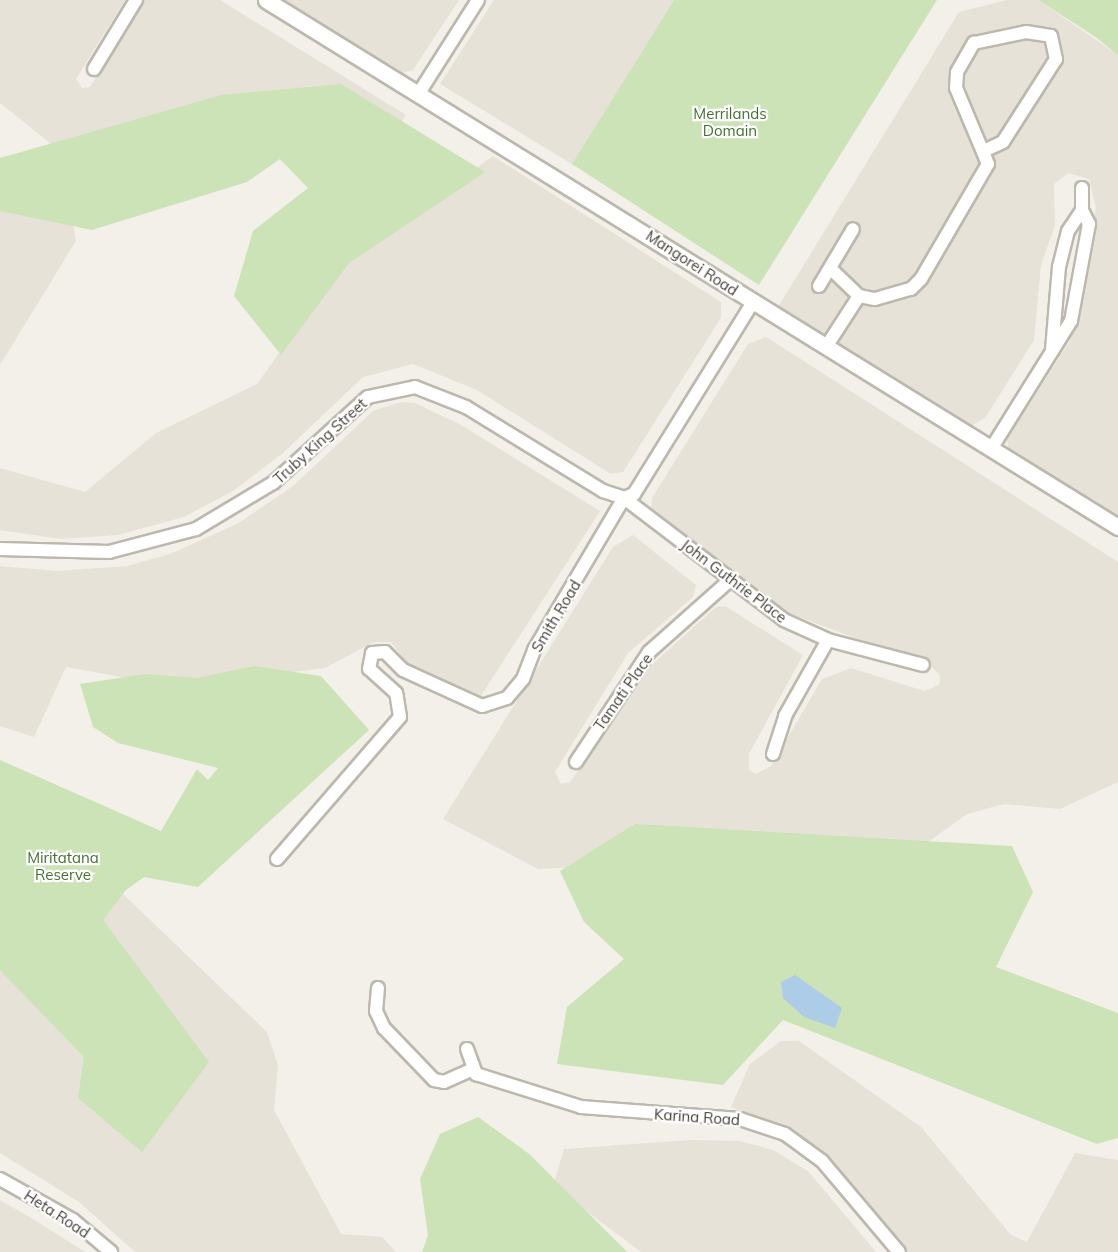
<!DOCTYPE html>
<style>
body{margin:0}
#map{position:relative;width:1118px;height:1252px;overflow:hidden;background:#f3f0e9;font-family:Mulish,sans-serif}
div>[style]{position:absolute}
.residential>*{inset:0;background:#e6e2d8}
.green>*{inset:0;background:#cce2b7}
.water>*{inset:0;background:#adcce8}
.roads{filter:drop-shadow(2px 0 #bdb8ad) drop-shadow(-2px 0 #bdb8ad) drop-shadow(0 2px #bdb8ad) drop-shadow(0 -2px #bdb8ad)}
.minor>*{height:12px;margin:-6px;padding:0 6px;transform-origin:6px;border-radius:6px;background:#fff}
.tertiary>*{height:15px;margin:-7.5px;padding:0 7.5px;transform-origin:7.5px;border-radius:7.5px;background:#fff}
span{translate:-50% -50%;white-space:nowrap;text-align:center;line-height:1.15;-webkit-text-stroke:4.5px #fff;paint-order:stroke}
.park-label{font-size:15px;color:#467032}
.street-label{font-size:15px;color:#454138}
</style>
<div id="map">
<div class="residential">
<div style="clip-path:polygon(0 0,125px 0,76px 79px,82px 88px,90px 87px,145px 0,220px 0,406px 115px,377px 157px,60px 151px,0 103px)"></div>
<div style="clip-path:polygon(283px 0,459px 0,413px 70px,401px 73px)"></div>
<div style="clip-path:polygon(494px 0,674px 0,572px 164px,440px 84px)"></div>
<div style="clip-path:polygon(1007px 0,1038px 0,1118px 55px,1118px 527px,1010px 459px,1007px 439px,1070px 341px,1096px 208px,1089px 179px,1068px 173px,1054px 184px,1055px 225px,1041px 265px,1034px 340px,985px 418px,967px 428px,778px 307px,959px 12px)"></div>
<div style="clip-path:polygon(493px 156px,721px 302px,721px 318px,623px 472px,611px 474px,477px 390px,413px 364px,363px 377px,283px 453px,233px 491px,184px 517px,118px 535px,61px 539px,0 530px,0 468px,85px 492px,156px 433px,257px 384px,342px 265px)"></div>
<div style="clip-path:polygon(0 190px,72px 218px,76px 241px,0 365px)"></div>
<div style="clip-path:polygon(766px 337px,1118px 562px,1118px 782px,1060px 809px,1004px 804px,967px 814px,913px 853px,538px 869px,443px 819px,613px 547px,633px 535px,696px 585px,693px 597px,628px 653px,555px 772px,561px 784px,570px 782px,646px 670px,716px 607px,725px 606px,803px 655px,749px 754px,749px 770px,756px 774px,771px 766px,822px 679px,851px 668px,924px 691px,939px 685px,940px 676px,931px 666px,775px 608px,651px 511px,652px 498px,748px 344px)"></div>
<div style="clip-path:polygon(401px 402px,415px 403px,461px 425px,600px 511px,479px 699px,406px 663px,391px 642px,374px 642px,325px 668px,176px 687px,66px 667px,34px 737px,0 726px,0 566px,57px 571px,127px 566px,170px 554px,237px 524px,293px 486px,373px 411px)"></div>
<div style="clip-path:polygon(122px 893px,267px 1032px,278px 1065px,274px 1110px,341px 1234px,382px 1237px,396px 1252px,135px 1252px,79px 1202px,0 1153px,0 960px,88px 1053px,142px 1152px,86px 936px)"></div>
<div style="clip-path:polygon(781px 1041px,799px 1041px,921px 1127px,1011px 1235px,1027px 1242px,1075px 1153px,1118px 1160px,1118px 1252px,904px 1252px,819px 1156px,782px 1125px,731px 1107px,750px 1064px)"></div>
<div style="clip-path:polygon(690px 1140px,739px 1141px,773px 1150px,808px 1171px,876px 1252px,641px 1252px,553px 1186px,564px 1149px)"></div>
<div style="clip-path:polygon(0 1200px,33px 1219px,85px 1252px,0 1252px)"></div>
</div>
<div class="green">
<div style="clip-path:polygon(674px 0,937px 0,759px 285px,572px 164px)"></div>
<div style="clip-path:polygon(1038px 0,1118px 0,1118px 55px,1094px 36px)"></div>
<div style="clip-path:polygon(341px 84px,485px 172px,349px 263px,281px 355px,234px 296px,253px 231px,308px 188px,280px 159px,247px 182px,92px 230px,0 211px,0 158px,221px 95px)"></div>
<div style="clip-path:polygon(254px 666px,321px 676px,369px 730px,198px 887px,144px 877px,126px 890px,103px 920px,209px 1062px,142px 1152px,78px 1098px,84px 1057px,0 970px,0 760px,161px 831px,197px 769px,208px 780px,218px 768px,118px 743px,93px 727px,80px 684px,145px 674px,197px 678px)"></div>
<div style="clip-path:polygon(635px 824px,1012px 846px,1033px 892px,996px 967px,1118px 1013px,1118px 1138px,1097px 1144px,783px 1020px,723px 1085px,557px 1064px,567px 1007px,624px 959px,584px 922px,560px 871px)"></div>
<div style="clip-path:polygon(478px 1117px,528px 1153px,627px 1252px,422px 1252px,428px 1235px,420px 1179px,440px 1134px)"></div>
</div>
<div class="water">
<div style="clip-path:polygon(795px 975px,842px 1008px,835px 1028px,804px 1017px,783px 998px,781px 982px)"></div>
</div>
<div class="roads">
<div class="minor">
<div style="left:94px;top:69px;width:81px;rotate:-58.7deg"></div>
<div style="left:419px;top:93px;width:110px;rotate:-57.6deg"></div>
<div style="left:830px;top:268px;width:40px;rotate:44deg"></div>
<div style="left:819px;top:286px;width:66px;rotate:-59.2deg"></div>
<div style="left:826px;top:347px;width:61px;rotate:-57.1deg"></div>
<div style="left:859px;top:296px;width:16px;rotate:11deg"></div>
<div style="left:875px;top:299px;width:37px;rotate:-16deg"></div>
<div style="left:911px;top:289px;width:14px;rotate:-45deg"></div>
<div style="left:921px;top:279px;width:133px;rotate:-59.8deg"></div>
<div style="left:988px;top:164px;width:82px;rotate:-112.8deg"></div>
<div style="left:956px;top:88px;width:16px;rotate:-86deg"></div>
<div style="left:957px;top:72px;width:34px;rotate:-60deg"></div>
<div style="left:974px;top:43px;width:53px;rotate:-11.9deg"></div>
<div style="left:1026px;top:32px;width:25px;rotate:9deg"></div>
<div style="left:1051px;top:36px;width:24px;rotate:78deg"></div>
<div style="left:1056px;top:59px;width:98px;rotate:122.6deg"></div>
<div style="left:1003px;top:142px;width:21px;rotate:155deg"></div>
<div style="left:1052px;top:350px;width:83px;rotate:-85.2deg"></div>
<div style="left:1059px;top:267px;width:37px;rotate:-76deg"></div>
<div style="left:1068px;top:231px;width:25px;rotate:-56deg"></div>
<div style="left:991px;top:449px;width:151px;rotate:-58deg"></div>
<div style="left:1071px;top:321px;width:99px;rotate:-79.5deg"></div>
<div style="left:1089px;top:224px;width:16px;rotate:-117deg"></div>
<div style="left:1082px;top:210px;width:22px;rotate:-90deg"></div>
<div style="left:0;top:549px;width:109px;rotate:1.6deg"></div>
<div style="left:109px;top:552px;width:90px;rotate:-14.8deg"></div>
<div style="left:196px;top:529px;width:90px;rotate:-30.9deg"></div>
<div style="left:273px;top:483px;width:128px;rotate:-42.2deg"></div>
<div style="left:368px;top:397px;width:48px;rotate:-12deg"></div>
<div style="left:415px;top:387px;width:55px;rotate:21.4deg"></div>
<div style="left:466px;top:407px;width:161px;rotate:31.5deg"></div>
<div style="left:603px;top:491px;width:22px;rotate:18deg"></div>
<div style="left:624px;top:498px;width:201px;rotate:37.3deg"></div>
<div style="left:784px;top:620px;width:48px;rotate:24.4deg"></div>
<div style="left:828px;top:640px;width:98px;rotate:14.7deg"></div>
<div style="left:773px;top:754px;width:40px;rotate:-72deg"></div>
<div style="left:785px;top:716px;width:87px;rotate:-60.5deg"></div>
<div style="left:576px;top:762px;width:132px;rotate:-56.4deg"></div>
<div style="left:649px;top:652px;width:108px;rotate:-41.6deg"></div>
<div style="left:277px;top:859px;width:188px;rotate:-49.1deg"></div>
<div style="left:400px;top:717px;width:24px;rotate:-99deg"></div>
<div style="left:396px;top:693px;width:36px;rotate:-138deg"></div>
<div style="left:369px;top:669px;width:16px;rotate:-79deg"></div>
<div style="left:372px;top:653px;width:13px;rotate:-4deg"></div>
<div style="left:385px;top:652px;width:25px;rotate:45deg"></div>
<div style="left:403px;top:670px;width:87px;rotate:24.5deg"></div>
<div style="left:482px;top:706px;width:26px;rotate:-18deg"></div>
<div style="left:507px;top:698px;width:25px;rotate:-50deg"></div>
<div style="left:523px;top:679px;width:31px;rotate:-69deg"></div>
<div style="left:534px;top:650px;width:177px;rotate:-59.4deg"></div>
<div style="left:624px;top:498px;width:11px;rotate:-22deg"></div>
<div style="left:634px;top:494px;width:226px;rotate:-58.2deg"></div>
<div style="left:378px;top:988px;width:23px;rotate:95deg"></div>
<div style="left:376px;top:1011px;width:19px;rotate:65deg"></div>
<div style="left:384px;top:1028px;width:72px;rotate:46.1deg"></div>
<div style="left:434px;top:1080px;width:10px;rotate:11deg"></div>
<div style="left:444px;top:1082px;width:30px;rotate:-24deg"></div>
<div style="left:467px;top:1049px;width:27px;rotate:70deg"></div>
<div style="left:476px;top:1074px;width:110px;rotate:17.4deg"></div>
<div style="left:581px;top:1107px;width:159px;rotate:4.3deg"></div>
<div style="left:740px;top:1119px;width:47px;rotate:18.4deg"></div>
<div style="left:785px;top:1134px;width:46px;rotate:36.1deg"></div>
<div style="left:822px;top:1161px;width:119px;rotate:49.8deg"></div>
<div style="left:0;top:1179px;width:84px;rotate:29.3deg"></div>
<div style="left:73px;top:1220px;width:50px;rotate:40.1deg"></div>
</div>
<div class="tertiary">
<div style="left:266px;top:0;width:1002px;rotate:31.74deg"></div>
</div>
</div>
<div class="park-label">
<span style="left:730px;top:122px">Merrilands<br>Domain</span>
<span style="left:63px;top:866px">Miritatana<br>Reserve</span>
</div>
<div class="street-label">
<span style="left:692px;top:263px;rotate:33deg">Mangorei Road</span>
<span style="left:320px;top:441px;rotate:-42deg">Truby King Street</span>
<span style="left:734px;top:581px;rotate:37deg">John Guthrie Place</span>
<span style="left:556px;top:616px;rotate:-59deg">Smith Road</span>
<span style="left:623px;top:692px;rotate:-55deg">Tamati Place</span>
<span style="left:697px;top:1117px;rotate:4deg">Karina Road</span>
<span style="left:57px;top:1214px;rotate:33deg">Heta Road</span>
</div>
</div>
